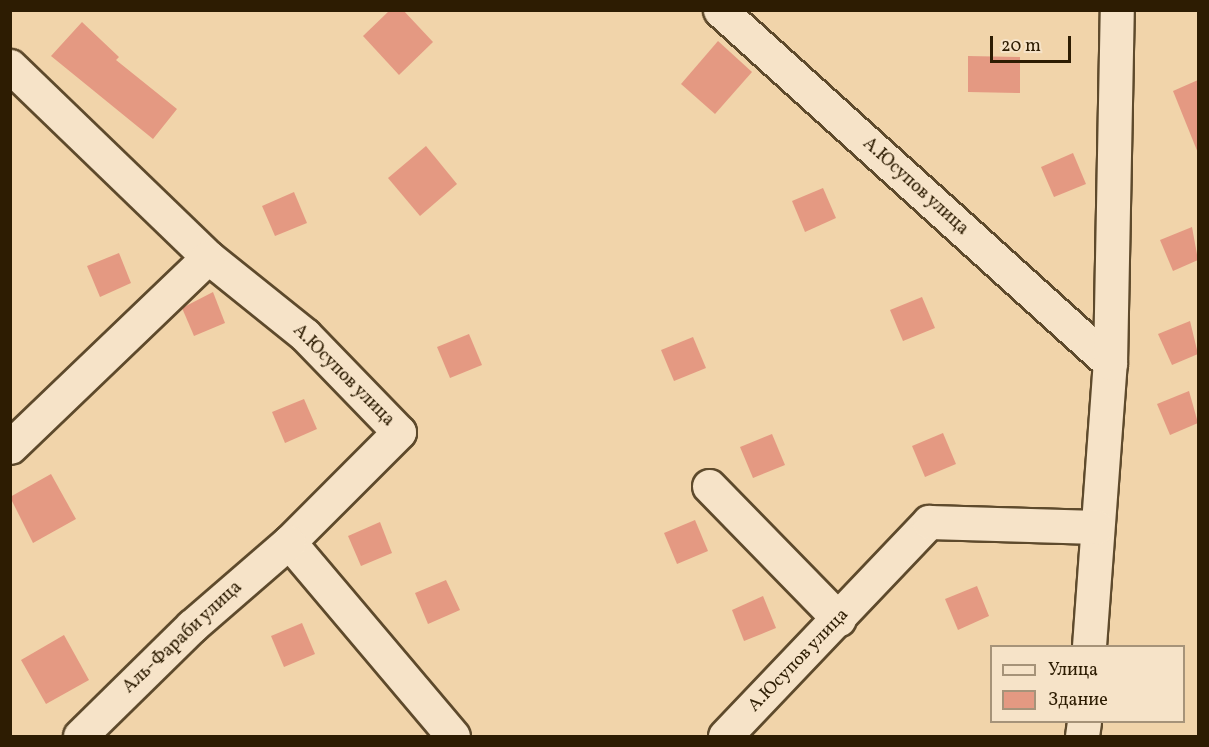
<!DOCTYPE html>
<meta charset="utf-8">
<style>
body{margin:0}
#map{position:relative;width:1209px;height:747px;overflow:hidden;background:#f1d4aa;font-family:Vollkorn,serif}
div>[style]{position:absolute}
.building>*{inset:0;background:#e49982}
.roads{filter:drop-shadow(2px 0 #5e4a2c) drop-shadow(-2px 0 #5e4a2c) drop-shadow(0 2px #5e4a2c) drop-shadow(0 -2px #5e4a2c)}
.minor>*{height:33px;margin:-16.5px;padding:0 16.5px;transform-origin:16.5px;border-radius:16.5px;background:#f6e3c8}
span{translate:-50% -50%;white-space:nowrap;text-align:center;line-height:1.15;-webkit-text-stroke:5px #f6e3c8;paint-order:stroke}
.street-label{font-size:18px;color:#2d1c02}
.frame{position:absolute;inset:0;border:12px solid #2d1c02;pointer-events:none}
.legend{position:absolute;left:990px;top:645px;width:195px;height:78px;box-sizing:border-box;background:#f6e3c8;border:2px solid #a69379;margin:0;padding:8px 10px;list-style:none;font-size:18px;color:#2d1c02}
.legend li{display:flex;align-items:center;gap:12px;height:30px}
.legend b{width:30px;border:2px solid #a69379}
.scale{position:absolute;left:990px;top:36px;width:81px;height:27px;box-sizing:border-box;border:3px solid #2d1c02;border-top:0;padding-left:8px;font-size:18px;line-height:21px;white-space:nowrap;color:#2d1c02;-webkit-text-stroke:4px #f6e3c8;paint-order:stroke}
</style>
<div id="map">
<div class="building">
<div style="clip-path:polygon(390px 10px,403px 10px,433px 42px,399px 75px,363px 36px)"></div>
<div style="clip-path:polygon(82px 22px,119px 57px,116px 60px,177px 109px,153px 139px,51px 56px)"></div>
<div style="clip-path:polygon(718px 41px,752px 72px,715px 114px,681px 84px)"></div>
<div style="clip-path:polygon(968px 56px,1020px 57px,1020px 93px,968px 92px)"></div>
<div style="clip-path:polygon(1198px 80px,1198px 153px,1173px 91px)"></div>
<div style="clip-path:polygon(426px 146px,457px 184px,420px 216px,388px 178px)"></div>
<div style="clip-path:polygon(1073px 153px,1086px 184px,1054px 197px,1041px 167px)"></div>
<div style="clip-path:polygon(823px 188px,836px 218px,805px 232px,792px 201px)"></div>
<div style="clip-path:polygon(294px 192px,307px 223px,275px 236px,262px 206px)"></div>
<div style="clip-path:polygon(1192px 227px,1198px 260px,1173px 271px,1160px 240px)"></div>
<div style="clip-path:polygon(119px 253px,131px 283px,100px 297px,87px 266px)"></div>
<div style="clip-path:polygon(213px 292px,225px 323px,194px 336px,182px 308px)"></div>
<div style="clip-path:polygon(922px 297px,935px 328px,903px 341px,890px 310px)"></div>
<div style="clip-path:polygon(1190px 321px,1198px 354px,1172px 365px,1158px 334px)"></div>
<div style="clip-path:polygon(469px 334px,482px 365px,450px 378px,437px 347px)"></div>
<div style="clip-path:polygon(693px 337px,706px 368px,674px 381px,661px 350px)"></div>
<div style="clip-path:polygon(1189px 391px,1198px 423px,1170px 435px,1157px 404px)"></div>
<div style="clip-path:polygon(304px 399px,317px 429px,285px 443px,272px 412px)"></div>
<div style="clip-path:polygon(943px 433px,956px 464px,925px 477px,912px 446px)"></div>
<div style="clip-path:polygon(772px 434px,785px 465px,753px 478px,740px 447px)"></div>
<div style="clip-path:polygon(51px 474px,76px 519px,33px 543px,10px 497px)"></div>
<div style="clip-path:polygon(695px 520px,708px 551px,677px 564px,664px 533px)"></div>
<div style="clip-path:polygon(380px 522px,392px 553px,361px 566px,348px 536px)"></div>
<div style="clip-path:polygon(446px 580px,460px 610px,428px 624px,415px 593px)"></div>
<div style="clip-path:polygon(977px 586px,989px 616px,958px 630px,945px 599px)"></div>
<div style="clip-path:polygon(763px 596px,776px 628px,744px 641px,732px 610px)"></div>
<div style="clip-path:polygon(302px 623px,315px 654px,284px 667px,271px 636px)"></div>
<div style="clip-path:polygon(64px 635px,89px 680px,46px 704px,21px 660px)"></div>
</div>
<div class="roads">
<div class="minor">
<div style="left:720px;top:10px;width:526px;rotate:42.15deg"></div>
<div style="left:10px;top:66px;width:275px;rotate:44deg"></div>
<div style="left:208px;top:257px;width:124px;rotate:38.8deg"></div>
<div style="left:305px;top:335px;width:135px;rotate:45.9deg"></div>
<div style="left:399px;top:432px;width:156px;rotate:135deg"></div>
<div style="left:289px;top:542px;width:254px;rotate:49.8deg"></div>
<div style="left:10px;top:447px;width:274px;rotate:-43.8deg"></div>
<div style="left:709px;top:486px;width:186px;rotate:45.7deg"></div>
<div style="left:1089px;top:646px;width:284px;rotate:-85.8deg"></div>
<div style="left:1110px;top:363px;width:353px;rotate:-88.9deg"></div>
<div style="left:80px;top:736px;width:157px;rotate:-44.5deg"></div>
<div style="left:192px;top:626px;width:128px;rotate:-40.9deg"></div>
<div style="left:725px;top:736px;width:296px;rotate:-46.4deg"></div>
<div style="left:929px;top:522px;width:168px;rotate:1.7deg"></div>
<div style="left:1082px;top:736px;width:14px;rotate:-82deg"></div>
</div>
</div>
<div class="street-label">
<span style="left:915px;top:187px;rotate:42deg">А.Юсупов улица</span>
<span style="left:343px;top:376px;rotate:45deg">А.Юсупов улица</span>
<span style="left:183px;top:638px;rotate:-43deg">Аль-Фараби улица</span>
<span style="left:799px;top:661px;rotate:-46deg">А.Юсупов улица</span>
</div>
<div class="frame"></div>
<ul class="legend">
<li><b style="height:8px;background:#f6e3c8"></b>Улица</li>
<li><b style="height:16px;background:#e49982"></b>Здание</li>
</ul>
<div class="scale">20 m</div>
</div>
